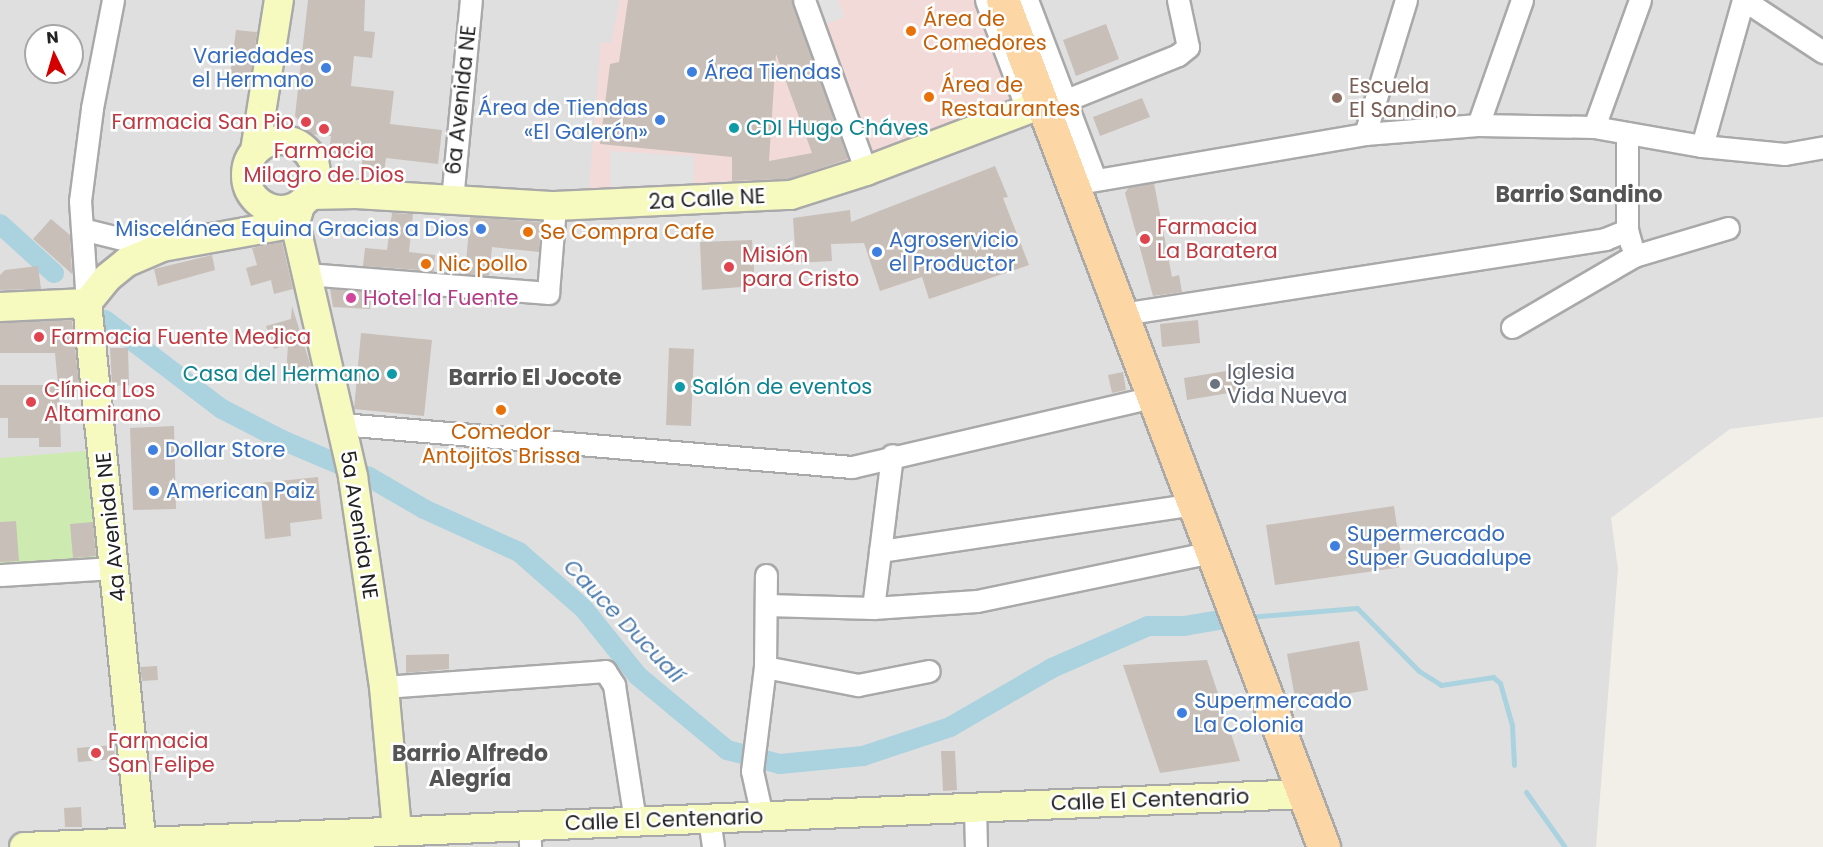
<!DOCTYPE html>
<meta charset="utf-8">
<style>
body{margin:0}
#map{position:relative;width:1823px;height:847px;overflow:hidden;background:#f2efe9;font-family:Poppins,sans-serif}
div>[style]{position:absolute}
.residential>*{inset:0;background:#e0dfdf}
.commercial>*{inset:0;background:#f2dad9}
.grass>*{inset:0;background:#cdebb0}
.parking>*{inset:0;background:#e2e2e2}
.stream>*{height:5px;margin:-2.5px;padding:0 2.5px;transform-origin:2.5px;border-radius:2.5px;background:#aad3df}
.canal>*{height:20px;margin:-10px;padding:0 10px;transform-origin:10px;border-radius:10px;background:#aad3df}
.building>*{inset:0;background:#c7bfb8}
.roads{filter:drop-shadow(2px 0 #a9a9a9) drop-shadow(-2px 0 #a9a9a9) drop-shadow(0 2px #a9a9a9) drop-shadow(0 -2px #a9a9a9)}
.street>*{height:21px;margin:-10.5px;padding:0 10.5px;transform-origin:10.5px;border-radius:10.5px;background:#fff}
.secondary>*{height:28px;margin:-14px;padding:0 14px;transform-origin:14px;border-radius:14px;background:#f7fabf}
.secondary>.ring{margin:-14px;padding:0;box-sizing:content-box;background:none;border:28px solid #f7fabf;border-radius:50%}
.primary>*{height:32px;margin:-16px;padding:0 16px;transform-origin:16px;border-radius:16px;background:#fcd6a4}
.dots>*{width:16px;height:16px;translate:-50% -50%;box-sizing:border-box;border:3px solid #fff;border-radius:50%}
span{translate:-50% -50%;white-space:nowrap;text-align:center;line-height:1.15;-webkit-text-stroke:5px #fff;paint-order:stroke}
.food-label{font-size:21px;color:#c56008}
.left{translate:0 -50%;text-align:left}
.shop-label{font-size:21px;color:#366cbe}
.right{translate:-100% -50%;text-align:right}
.education-label{font-size:21px;color:#785e54}
.street-label{font-size:21px;color:#222}
.health-label{font-size:21px;color:#be3a42}
.culture-label{font-size:21px;color:#0d838f}
.hotel-label{font-size:21px;color:#b23c85}
.worship-label{font-size:21px;color:#5b616d}
.neighbourhood-label{font-size:22px;color:#555;font-weight:700}
.water-label{font-size:22px;color:#4a7aab;font-style:italic}
.north{position:absolute;left:24px;top:24px;width:60px;height:60px;box-sizing:border-box;background:#fff;border:2px solid #a7a7a7;border-radius:50%;rotate:355deg;font-size:16px;font-weight:700;line-height:24px;text-align:center;color:#222}
.north::after{content:'';display:block;margin:auto;width:21px;height:27px;background:#d40000;clip-path:polygon(50% 0,100% 100%,50% 72%,0 100%)}
</style>
<div id="map">
<div class="residential">
<div style="clip-path:polygon(evenodd,0 0,1823px 0,1823px 417px,1730px 429px,1611px 518px,1618px 569px,1596px 847px,0 847px,0 0,36px 36px,72px 36px,72px 72px,36px 72px,36px 36px)"></div>
</div>
<div class="commercial">
<div style="clip-path:polygon(620px 0,978px 0,1020px 110px,791px 192px,588px 201px,601px 42px,611px 43px)"></div>
</div>
<div class="grass">
<div style="clip-path:polygon(98px 450px,107px 559px,0 566px,0 458px)"></div>
</div>
<div class="parking">
<div style="clip-path:polygon(814px 0,837px 0,844px 17px,823px 25px)"></div>
<div style="clip-path:polygon(610px 151px,694px 156px,694px 184px,610px 187px)"></div>
</div>
<div class="stream">
<div style="left:1248px;top:617px;width:109px;rotate:-4.7deg"></div>
<div style="left:1357px;top:608px;width:88px;rotate:45.5deg"></div>
<div style="left:1419px;top:671px;width:26px;rotate:32deg"></div>
<div style="left:1441px;top:685px;width:53px;rotate:-8.7deg"></div>
<div style="left:1493px;top:677px;width:9px;rotate:41deg"></div>
<div style="left:1500px;top:683px;width:44px;rotate:74.1deg"></div>
<div style="left:1512px;top:725px;width:40px;rotate:87.1deg"></div>
<div style="left:1526px;top:792px;width:67px;rotate:54.7deg"></div>
</div>
<div class="canal">
<div style="left:0;top:224px;width:73px;rotate:42.2deg"></div>
<div style="left:105px;top:320px;width:147px;rotate:37.3deg"></div>
<div style="left:222px;top:409px;width:68px;rotate:27.3deg"></div>
<div style="left:282px;top:440px;width:95px;rotate:23deg"></div>
<div style="left:369px;top:477px;width:64px;rotate:30.2deg"></div>
<div style="left:424px;top:509px;width:104px;rotate:24.4deg"></div>
<div style="left:519px;top:552px;width:86px;rotate:41.2deg"></div>
<div style="left:584px;top:609px;width:86px;rotate:51.1deg"></div>
<div style="left:638px;top:676px;width:116px;rotate:39.7deg"></div>
<div style="left:727px;top:750px;width:55px;rotate:14.8deg"></div>
<div style="left:780px;top:764px;width:83px;rotate:-5.5deg"></div>
<div style="left:863px;top:756px;width:92px;rotate:-18.4deg"></div>
<div style="left:950px;top:727px;width:118px;rotate:-30deg"></div>
<div style="left:1052px;top:668px;width:105px;rotate:-23.6deg"></div>
<div style="left:1148px;top:626px;width:36px"></div>
<div style="left:1184px;top:626px;width:54px;rotate:-9.6deg"></div>
</div>
<div class="building">
<div style="clip-path:polygon(308px 0,365px 0,364px 31px,375px 32px,372px 58px,354px 56px,351px 86px,394px 91px,390px 124px,442px 130px,438px 164px,386px 158px,384px 173px,361px 170px,363px 157px,329px 154px,331px 136px,309px 134px,295px 116px)"></div>
<div style="clip-path:polygon(evenodd,628px 0,792px 0,848px 159px,788px 179px,732px 181px,732px 157px,600px 144px,610px 64px,619px 62px,628px 0,776px 54px,812px 153px,769px 161px,776px 54px)"></div>
<div style="clip-path:polygon(1106px 24px,1119px 59px,1076px 76px,1063px 40px)"></div>
<div style="clip-path:polygon(236px 30px,257px 32px,249px 86px,229px 83px)"></div>
<div style="clip-path:polygon(1142px 98px,1150px 117px,1100px 136px,1093px 117px)"></div>
<div style="clip-path:polygon(995px 166px,1008px 197px,1003px 198px,1029px 265px,929px 299px,922px 277px,880px 291px,864px 243px,831px 244px,832px 261px,796px 263px,793px 218px,850px 210px,851px 222px)"></div>
<div style="clip-path:polygon(1154px 183px,1172px 277px,1179px 275px,1182px 292px,1153px 296px,1125px 193px,1129px 187px)"></div>
<div style="clip-path:polygon(392px 213px,413px 214px,409px 252px,435px 255px,434px 271px,363px 266px,365px 248px,387px 250px)"></div>
<div style="clip-path:polygon(470px 217px,541px 222px,539px 252px,492px 247px,489px 276px,465px 274px)"></div>
<div style="clip-path:polygon(51px 219px,70px 235px,72px 274px,33px 239px)"></div>
<div style="clip-path:polygon(752px 240px,755px 286px,702px 290px,700px 242px)"></div>
<div style="clip-path:polygon(282px 242px,293px 289px,274px 294px,271px 280px,251px 286px,246px 268px,257px 265px,252px 248px)"></div>
<div style="clip-path:polygon(212px 255px,215px 270px,158px 286px,154px 269px)"></div>
<div style="clip-path:polygon(38px 266px,41px 289px,0 290px,0 275px,5px 270px)"></div>
<div style="clip-path:polygon(330px 289px,371px 292px,370px 309px,333px 307px)"></div>
<div style="clip-path:polygon(292px 306px,311px 367px,286px 374px,288px 345px,274px 349px,266px 326px,291px 319px)"></div>
<div style="clip-path:polygon(72px 320px,79px 384px,59px 385px,61px 447px,39px 447px,39px 438px,8px 438px,8px 418px,0 418px,0 385px,58px 385px,55px 353px,0 353px,0 323px)"></div>
<div style="clip-path:polygon(1198px 320px,1200px 343px,1162px 347px,1160px 324px)"></div>
<div style="clip-path:polygon(361px 333px,432px 340px,424px 416px,354px 409px)"></div>
<div style="clip-path:polygon(110px 348px,128px 348px,129px 385px,112px 386px)"></div>
<div style="clip-path:polygon(669px 348px,694px 349px,691px 426px,666px 425px)"></div>
<div style="clip-path:polygon(1244px 368px,1247px 390px,1187px 400px,1184px 378px)"></div>
<div style="clip-path:polygon(1123px 372px,1126px 390px,1112px 393px,1108px 375px)"></div>
<div style="clip-path:polygon(174px 426px,176px 509px,133px 510px,130px 428px)"></div>
<div style="clip-path:polygon(318px 477px,322px 519px,290px 523px,291px 536px,265px 539px,260px 483px)"></div>
<div style="clip-path:polygon(1394px 506px,1403px 567px,1275px 585px,1266px 525px)"></div>
<div style="clip-path:polygon(16px 521px,19px 561px,0 562px,0 522px)"></div>
<div style="clip-path:polygon(93px 522px,96px 556px,73px 558px,70px 524px)"></div>
<div style="clip-path:polygon(1359px 641px,1368px 690px,1296px 703px,1287px 654px)"></div>
<div style="clip-path:polygon(449px 654px,449px 669px,406px 673px,406px 655px)"></div>
<div style="clip-path:polygon(1207px 660px,1240px 761px,1160px 773px,1123px 665px)"></div>
<div style="clip-path:polygon(157px 666px,158px 680px,142px 681px,140px 667px)"></div>
<div style="clip-path:polygon(114px 745px,115px 759px,78px 762px,77px 748px)"></div>
<div style="clip-path:polygon(941px 751px,955px 751px,957px 790px,943px 791px)"></div>
<div style="clip-path:polygon(81px 807px,82px 827px,65px 827px,64px 808px)"></div>
</div>
<div class="roads">
<div class="street">
<div style="left:804px;top:0;width:182px;rotate:70.1deg"></div>
<div style="left:986px;top:0;width:116px;rotate:69.4deg"></div>
<div style="left:1027px;top:0;width:191px;rotate:69.2deg"></div>
<div style="left:1744px;top:0;width:95px;rotate:33.4deg"></div>
<div style="left:1044px;top:109px;width:144px;rotate:-21.9deg"></div>
<div style="left:1178px;top:55px;width:13px;rotate:-39deg"></div>
<div style="left:1188px;top:47px;width:48px;rotate:-102deg"></div>
<div style="left:1478px;top:125px;width:133px;rotate:-70.6deg"></div>
<div style="left:1594px;top:127px;width:135px;rotate:-70.1deg"></div>
<div style="left:1627px;top:133px;width:97px;rotate:90deg"></div>
<div style="left:1627px;top:230px;width:15px;rotate:74deg"></div>
<div style="left:1365px;top:134px;width:140px;rotate:-73deg"></div>
<div style="left:1702px;top:146px;width:152px;rotate:-74.3deg"></div>
<div style="left:1073px;top:184px;width:296px;rotate:-9.7deg"></div>
<div style="left:1365px;top:134px;width:113px;rotate:-4.6deg"></div>
<div style="left:1478px;top:125px;width:116px;rotate:1deg"></div>
<div style="left:1594px;top:127px;width:110px;rotate:10deg"></div>
<div style="left:1702px;top:146px;width:83px;rotate:5.5deg"></div>
<div style="left:1785px;top:154px;width:39px;rotate:-10deg"></div>
<div style="left:452px;top:200px;width:201px;rotate:-84.6deg"></div>
<div style="left:82px;top:229px;width:79px;rotate:13.9deg"></div>
<div style="left:307px;top:274px;width:242px;rotate:4.5deg"></div>
<div style="left:548px;top:293px;width:87px;rotate:-85.4deg"></div>
<div style="left:87px;top:303px;width:102px;rotate:-93.9deg"></div>
<div style="left:80px;top:201px;width:94px;rotate:-82.6deg"></div>
<div style="left:92px;top:108px;width:110px;rotate:-79deg"></div>
<div style="left:1122px;top:314px;width:489px;rotate:-8.8deg"></div>
<div style="left:1605px;top:239px;width:24px;rotate:-22deg"></div>
<div style="left:1512px;top:327px;width:141px;rotate:-30.2deg"></div>
<div style="left:1634px;top:256px;width:98px;rotate:-16.6deg"></div>
<div style="left:341px;top:424px;width:513px;rotate:4.81deg"></div>
<div style="left:852px;top:467px;width:310px;rotate:-13.1deg"></div>
<div style="left:880px;top:551px;width:317px;rotate:-8.5deg"></div>
<div style="left:0;top:575px;width:115px;rotate:-3.5deg"></div>
<div style="left:766px;top:605px;width:107px;rotate:1.6deg"></div>
<div style="left:873px;top:608px;width:154px;rotate:-82.9deg"></div>
<div style="left:873px;top:608px;width:104px;rotate:-3.9deg"></div>
<div style="left:977px;top:601px;width:240px;rotate:-11.8deg"></div>
<div style="left:765px;top:667px;width:95px;rotate:11deg"></div>
<div style="left:858px;top:685px;width:72px;rotate:-11.2deg"></div>
<div style="left:384px;top:687px;width:222px;rotate:-4.1deg"></div>
<div style="left:605px;top:671px;width:17px;rotate:57deg"></div>
<div style="left:614px;top:685px;width:138px;rotate:81.2deg"></div>
<div style="left:975px;top:807px;width:40px;rotate:88.6deg"></div>
<div style="left:762px;top:816px;width:46px;rotate:-102.5deg"></div>
<div style="left:752px;top:771px;width:105px;rotate:-82.9deg"></div>
<div style="left:765px;top:667px;width:92px;rotate:-89.4deg"></div>
<div style="left:709px;top:818px;width:29px;rotate:82deg"></div>
<div style="left:529px;top:825px;width:22px;rotate:87deg"></div>
</div>
<div class="secondary">
<div class="ring" style="left:246px;top:140px;width:42px;height:42px"></div>
<div style="left:255px;top:151px;width:153px;rotate:-81deg"></div>
<div style="left:309px;top:195px;width:47px;rotate:-1.2deg"></div>
<div style="left:356px;top:194px;width:199px;rotate:3.5deg"></div>
<div style="left:555px;top:206px;width:236px;rotate:-2.7deg"></div>
<div style="left:791px;top:195px;width:79px;rotate:-17.7deg"></div>
<div style="left:866px;top:171px;width:188px;rotate:-20.8deg"></div>
<div style="left:301px;top:203px;width:21px;rotate:107deg"></div>
<div style="left:295px;top:223px;width:261px;rotate:77.1deg"></div>
<div style="left:353px;top:477px;width:212px;rotate:81.6deg"></div>
<div style="left:384px;top:687px;width:144px;rotate:84.8deg"></div>
<div style="left:87px;top:303px;width:547px;rotate:84.23deg"></div>
<div style="left:0;top:307px;width:87px;rotate:-2.6deg"></div>
<div style="left:87px;top:303px;width:32px;rotate:-51deg"></div>
<div style="left:107px;top:278px;width:26px;rotate:-39deg"></div>
<div style="left:127px;top:262px;width:38px;rotate:-23deg"></div>
<div style="left:162px;top:247px;width:135px;rotate:-10.2deg"></div>
<div style="left:24px;top:847px;width:1281px;rotate:-2.37deg"></div>
</div>
<div class="primary">
<div style="left:1003px;top:0;width:906px;rotate:69.24deg"></div>
</div>
</div>
<div class="dots">
<div style="left:911px;top:31px;background:#e8710a"></div>
<div style="left:326px;top:68px;background:#3f7fe0"></div>
<div style="left:692px;top:72px;background:#3f7fe0"></div>
<div style="left:929px;top:97px;background:#e8710a"></div>
<div style="left:1337px;top:98px;background:#8d6e63"></div>
<div style="left:660px;top:120px;background:#3f7fe0"></div>
<div style="left:306px;top:122px;background:#e0444e"></div>
<div style="left:734px;top:128px;background:#0f9aa8"></div>
<div style="left:324px;top:129px;background:#e0444e"></div>
<div style="left:481px;top:229px;background:#3f7fe0"></div>
<div style="left:528px;top:232px;background:#e8710a"></div>
<div style="left:1145px;top:239px;background:#e0444e"></div>
<div style="left:877px;top:252px;background:#3f7fe0"></div>
<div style="left:426px;top:264px;background:#e8710a"></div>
<div style="left:729px;top:267px;background:#e0444e"></div>
<div style="left:351px;top:298px;background:#d1479c"></div>
<div style="left:39px;top:337px;background:#e0444e"></div>
<div style="left:392px;top:374px;background:#0f9aa8"></div>
<div style="left:1215px;top:384px;background:#6b7280"></div>
<div style="left:680px;top:387px;background:#0f9aa8"></div>
<div style="left:31px;top:402px;background:#e0444e"></div>
<div style="left:501px;top:410px;background:#e8710a"></div>
<div style="left:153px;top:450px;background:#3f7fe0"></div>
<div style="left:154px;top:491px;background:#3f7fe0"></div>
<div style="left:1335px;top:546px;background:#3f7fe0"></div>
<div style="left:1182px;top:713px;background:#3f7fe0"></div>
<div style="left:96px;top:753px;background:#e0444e"></div>
</div>
<div class="food-label">
<span class="left" style="left:923px;top:31px">Área de<br>Comedores</span>
<span class="left" style="left:941px;top:97px">Área de<br>Restaurantes</span>
<span class="left" style="left:540px;top:232px">Se Compra Cafe</span>
<span class="left" style="left:438px;top:264px">Nic pollo</span>
<span style="left:501px;top:444px">Comedor<br>Antojitos Brissa</span>
</div>
<div class="shop-label">
<span class="right" style="left:314px;top:68px">Variedades<br>el Hermano</span>
<span class="left" style="left:704px;top:72px">Área Tiendas</span>
<span class="right" style="left:648px;top:120px">Área de Tiendas<br>«El Galerón»</span>
<span class="right" style="left:469px;top:229px">Miscelánea Equina Gracias a Dios</span>
<span class="left" style="left:889px;top:252px">Agroservicio<br>el Productor</span>
<span class="left" style="left:165px;top:450px">Dollar Store</span>
<span class="left" style="left:166px;top:491px">American Paiz</span>
<span class="left" style="left:1347px;top:546px">Supermercado<br>Super Guadalupe</span>
<span class="left" style="left:1194px;top:713px">Supermercado<br>La Colonia</span>
</div>
<div class="education-label">
<span class="left" style="left:1349px;top:98px">Escuela<br>El Sandino</span>
</div>
<div class="street-label">
<span style="left:461px;top:100px;rotate:-84deg">6a Avenida NE</span>
<span style="left:707px;top:199px;rotate:-3deg">2a Calle NE</span>
<span style="left:359px;top:525px;rotate:81deg">5a Avenida NE</span>
<span style="left:111px;top:527px;rotate:-96deg">4a Avenida NE</span>
<span style="left:1150px;top:800px;rotate:-2deg">Calle El Centenario</span>
<span style="left:664px;top:820px;rotate:-2deg">Calle El Centenario</span>
</div>
<div class="health-label">
<span class="right" style="left:294px;top:122px">Farmacia San Pio</span>
<span style="left:324px;top:163px">Farmacia<br>Milagro de Dios</span>
<span class="left" style="left:1157px;top:239px">Farmacia<br>La Baratera</span>
<span class="left" style="left:742px;top:267px">Misión<br>para Cristo</span>
<span class="left" style="left:51px;top:337px">Farmacia Fuente Medica</span>
<span class="left" style="left:44px;top:402px">Clínica Los<br>Altamirano</span>
<span class="left" style="left:108px;top:753px">Farmacia<br>San Felipe</span>
</div>
<div class="culture-label">
<span class="left" style="left:746px;top:128px">CDI Hugo Cháves</span>
<span class="right" style="left:380px;top:374px">Casa del Hermano</span>
<span class="left" style="left:692px;top:387px">Salón de eventos</span>
</div>
<div class="hotel-label">
<span class="left" style="left:363px;top:298px">Hotel la Fuente</span>
</div>
<div class="worship-label">
<span class="left" style="left:1227px;top:384px">Iglesia<br>Vida Nueva</span>
</div>
<div class="neighbourhood-label">
<span style="left:1579px;top:195px">Barrio Sandino</span>
<span style="left:535px;top:378px">Barrio El Jocote</span>
<span style="left:470px;top:766px">Barrio Alfredo<br>Alegría</span>
</div>
<div class="water-label">
<span style="left:624px;top:621px;rotate:46deg">Cauce Ducualí</span>
</div>
<div class="north">N</div>
</div>
